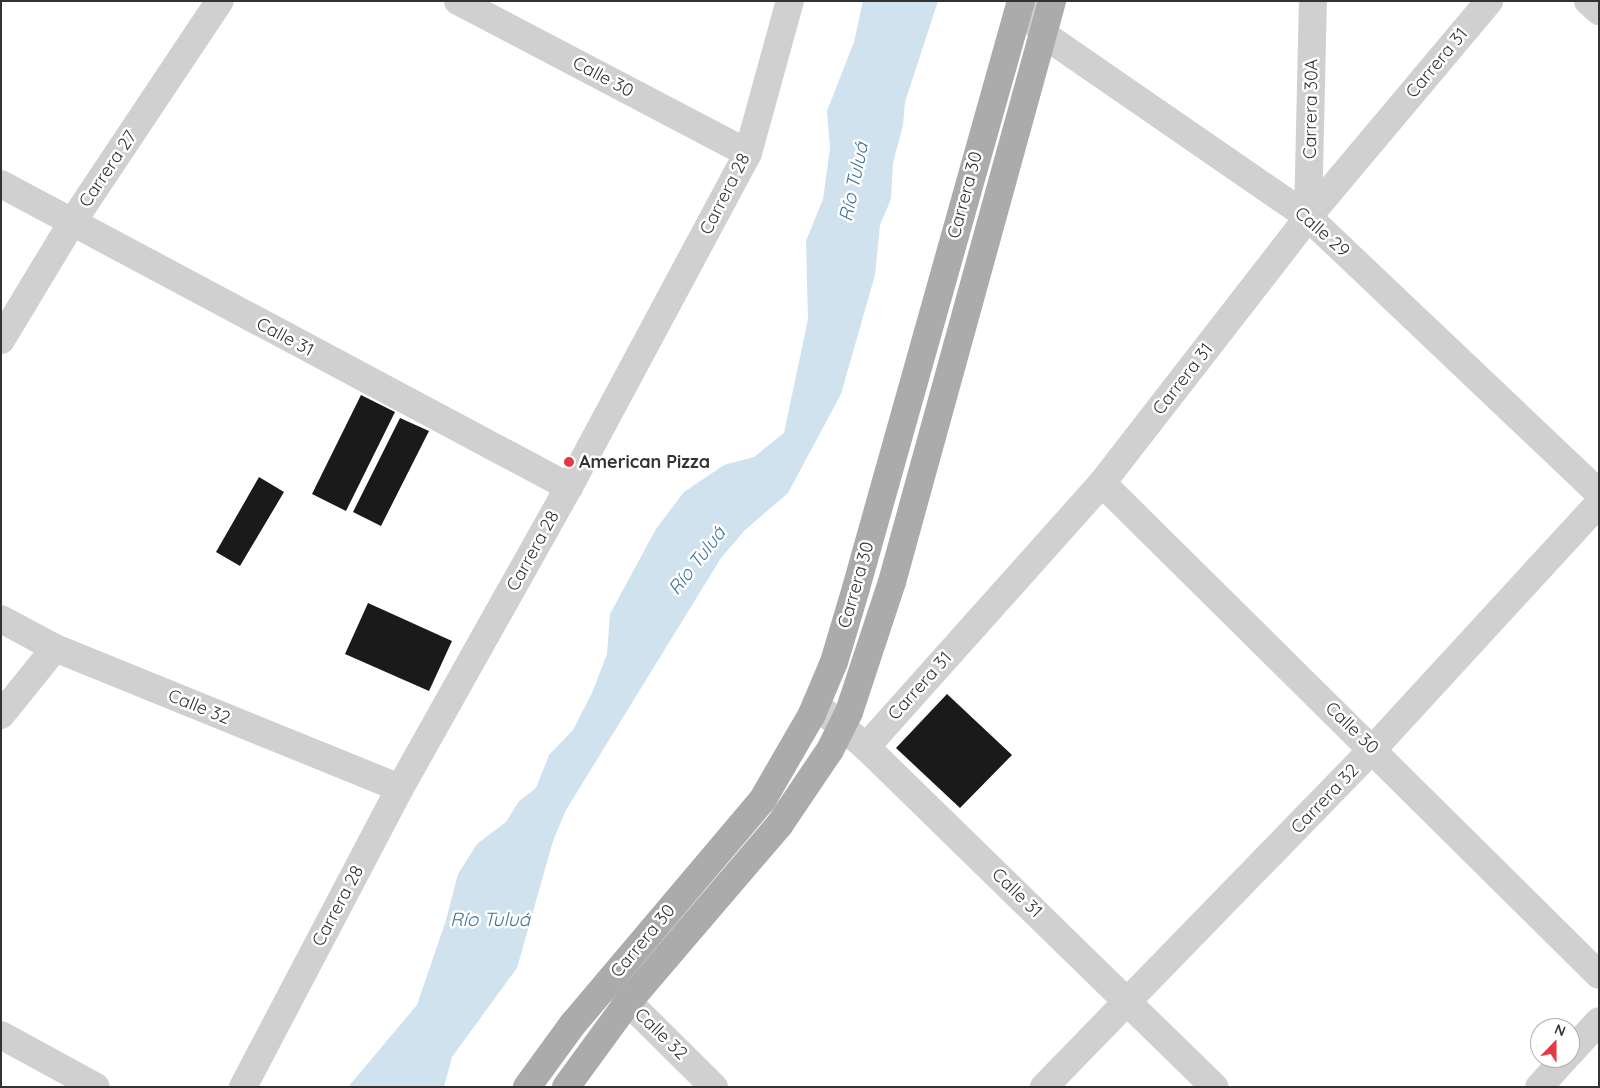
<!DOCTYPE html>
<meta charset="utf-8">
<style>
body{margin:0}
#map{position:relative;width:1600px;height:1088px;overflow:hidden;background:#fff;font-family:Quicksand,sans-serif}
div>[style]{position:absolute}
.water>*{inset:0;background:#cfe2ee}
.building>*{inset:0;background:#1a1a1a}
.minor>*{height:28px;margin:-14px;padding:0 14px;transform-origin:14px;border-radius:14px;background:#d0d0d0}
.major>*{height:28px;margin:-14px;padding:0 14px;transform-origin:14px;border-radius:14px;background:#ababab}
.dots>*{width:14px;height:14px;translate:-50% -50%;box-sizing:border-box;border:2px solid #fff;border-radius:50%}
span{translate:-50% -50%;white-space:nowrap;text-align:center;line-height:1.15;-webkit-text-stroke:5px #fff;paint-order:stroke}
.street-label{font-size:18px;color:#333}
.poi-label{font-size:18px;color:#333;font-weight:700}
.left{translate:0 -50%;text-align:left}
.water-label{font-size:19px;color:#3f7597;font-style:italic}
.frame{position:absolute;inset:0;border:2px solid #333;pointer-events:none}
.north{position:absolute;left:1530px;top:1018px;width:50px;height:50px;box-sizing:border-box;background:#fff;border:1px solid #adadad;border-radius:50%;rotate:22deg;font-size:14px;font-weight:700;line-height:20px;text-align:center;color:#333}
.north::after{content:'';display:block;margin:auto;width:18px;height:22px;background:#e63946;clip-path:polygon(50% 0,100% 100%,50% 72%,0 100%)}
</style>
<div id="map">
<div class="water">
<div style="clip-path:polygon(863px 1px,938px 1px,905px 102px,903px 125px,893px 163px,891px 199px,880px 225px,875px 275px,841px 394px,788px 493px,745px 530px,721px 558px,566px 810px,553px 841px,517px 968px,452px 1057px,444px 1087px,348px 1087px,417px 1005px,446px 920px,458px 874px,477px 844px,506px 822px,519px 801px,536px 788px,549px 755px,573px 730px,592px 693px,607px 654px,610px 614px,656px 529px,684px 492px,724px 465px,754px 457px,784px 433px,808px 319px,806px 241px,823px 199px,830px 148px,827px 111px,854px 42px)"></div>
</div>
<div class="building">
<div style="clip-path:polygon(361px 395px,395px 412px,346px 511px,312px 494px)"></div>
<div style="clip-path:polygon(400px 418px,429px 431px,381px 526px,353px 512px)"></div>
<div style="clip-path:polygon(259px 477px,284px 492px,240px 566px,216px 552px)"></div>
<div style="clip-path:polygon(368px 603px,452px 641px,429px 691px,345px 654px)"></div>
<div style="clip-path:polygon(947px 694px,1012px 755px,960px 808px,896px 748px)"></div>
</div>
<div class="minor">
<div style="left:458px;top:1px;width:327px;rotate:27.7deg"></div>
<div style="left:1023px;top:1px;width:39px;rotate:59deg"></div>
<div style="left:1043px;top:34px;width:322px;rotate:34.6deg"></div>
<div style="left:1308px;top:217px;width:401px;rotate:43.5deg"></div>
<div style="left:1588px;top:1px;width:15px;rotate:42deg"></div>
<div style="left:1px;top:184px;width:644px;rotate:28.08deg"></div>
<div style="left:1308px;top:217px;width:216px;rotate:-88.7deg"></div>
<div style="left:1px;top:340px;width:135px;rotate:-58.9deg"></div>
<div style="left:71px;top:224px;width:268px;rotate:-56.3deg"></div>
<div style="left:1102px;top:483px;width:699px;rotate:44.71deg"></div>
<div style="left:1px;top:619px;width:61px;rotate:28.2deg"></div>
<div style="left:55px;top:648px;width:372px;rotate:22.1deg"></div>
<div style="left:816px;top:705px;width:65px;rotate:40deg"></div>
<div style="left:866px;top:747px;width:487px;rotate:44.3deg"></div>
<div style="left:1px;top:715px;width:86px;rotate:-51.1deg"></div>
<div style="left:866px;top:747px;width:354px;rotate:-48.2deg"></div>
<div style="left:1102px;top:483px;width:336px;rotate:-52.2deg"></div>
<div style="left:1308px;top:217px;width:282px;rotate:-50deg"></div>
<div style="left:615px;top:983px;width:23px;rotate:56deg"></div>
<div style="left:628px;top:1002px;width:121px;rotate:44.7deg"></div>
<div style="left:1px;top:1035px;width:108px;rotate:28.7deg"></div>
<div style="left:1570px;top:1053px;width:43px;rotate:-47.8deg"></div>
<div style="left:243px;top:1087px;width:338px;rotate:-62.3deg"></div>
<div style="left:400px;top:788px;width:345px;rotate:-60.7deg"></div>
<div style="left:569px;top:487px;width:379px;rotate:-61.8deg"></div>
<div style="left:748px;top:153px;width:158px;rotate:-74.6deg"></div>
<div style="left:1044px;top:1087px;width:472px;rotate:-45.8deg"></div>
<div style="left:1373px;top:749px;width:334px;rotate:-47.4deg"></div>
<div style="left:1539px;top:1087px;width:39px;rotate:-48deg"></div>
</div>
<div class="major">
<div style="left:527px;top:1087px;width:78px;rotate:-53.9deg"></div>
<div style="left:573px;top:1024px;width:294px;rotate:-49.8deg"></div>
<div style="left:763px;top:799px;width:98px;rotate:-60deg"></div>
<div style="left:812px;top:714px;width:56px;rotate:-67.1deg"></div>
<div style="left:834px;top:662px;width:77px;rotate:-73.4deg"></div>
<div style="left:856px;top:588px;width:610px;rotate:-74.3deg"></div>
<div style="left:566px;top:1087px;width:105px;rotate:-53.9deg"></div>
<div style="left:628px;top:1002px;width:234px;rotate:-49.5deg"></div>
<div style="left:780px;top:824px;width:89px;rotate:-56deg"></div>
<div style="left:830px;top:750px;width:42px;rotate:-63.4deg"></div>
<div style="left:849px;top:712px;width:137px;rotate:-71.7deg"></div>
<div style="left:892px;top:582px;width:603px;rotate:-74.6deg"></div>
</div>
<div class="dots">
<div style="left:569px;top:462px;background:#e63946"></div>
</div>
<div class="street-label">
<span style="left:1437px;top:63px;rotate:-50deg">Carrera 31</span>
<span style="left:603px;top:77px;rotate:28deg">Calle 30</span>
<span style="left:1311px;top:109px;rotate:-89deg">Carrera 30A</span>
<span style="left:108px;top:169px;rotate:-56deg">Carrera 27</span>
<span style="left:725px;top:194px;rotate:-63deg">Carrera 28</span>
<span style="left:965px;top:195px;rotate:-75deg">Carrera 30</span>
<span style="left:1322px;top:232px;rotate:41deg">Calle 29</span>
<span style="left:285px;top:337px;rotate:28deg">Calle 31</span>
<span style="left:1183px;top:379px;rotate:-52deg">Carrera 31</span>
<span style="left:533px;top:551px;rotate:-61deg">Carrera 28</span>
<span style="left:856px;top:585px;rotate:-74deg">Carrera 30</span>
<span style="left:920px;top:686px;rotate:-48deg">Carrera 31</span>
<span style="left:199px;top:707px;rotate:22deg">Calle 32</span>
<span style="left:1352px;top:728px;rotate:44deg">Calle 30</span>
<span style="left:1325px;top:799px;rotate:-46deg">Carrera 32</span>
<span style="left:1017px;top:893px;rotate:44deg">Calle 31</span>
<span style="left:338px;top:906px;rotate:-62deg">Carrera 28</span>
<span style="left:643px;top:941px;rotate:-50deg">Carrera 30</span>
<span style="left:661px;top:1034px;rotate:44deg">Calle 32</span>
</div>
<div class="poi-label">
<span class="left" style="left:579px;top:462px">American Pizza</span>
</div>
<div class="water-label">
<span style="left:854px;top:182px;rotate:-78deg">Río Tuluá</span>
<span style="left:697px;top:561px;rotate:-52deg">Río Tuluá</span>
<span style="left:490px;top:920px">Río Tuluá</span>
</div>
<div class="frame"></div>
<div class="north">N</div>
</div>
